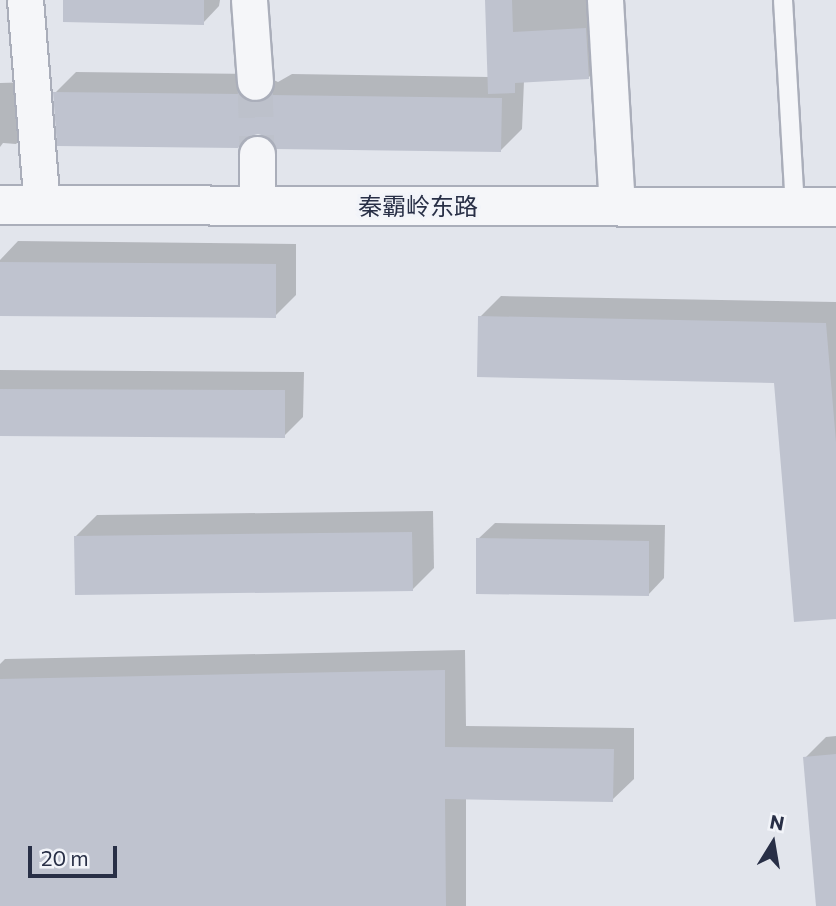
<!DOCTYPE html>
<meta charset="utf-8">
<style>
body{margin:0}
#map{position:relative;width:836px;height:906px;overflow:hidden;background:#e2e5ec;font-family:Commissioner,"Noto Sans SC",sans-serif}
div>[style]{position:absolute}
.shadow>*{inset:0;background:#0003}
.building>*{inset:0;background:#bfc3cf}
.minor-tunnel>*{height:35px;margin-top:-17.5px;transform-origin:0;background:repeating-linear-gradient(90deg,#bdc1cb 0 35px,transparent 0 53px)}
.roads{filter:drop-shadow(2px 0 #aaaeba) drop-shadow(-2px 0 #aaaeba) drop-shadow(0 2px #aaaeba) drop-shadow(0 -2px #aaaeba)}
.service>*{height:18px;margin:-9px;padding:0 9px;transform-origin:9px;border-radius:9px;background:#f5f6f9}
.minor>*{height:35px;margin:-17.5px;padding:0 17.5px;transform-origin:17.5px;border-radius:17.5px;background:#f5f6f9}
.tertiary>*{height:38px;margin:-19px;padding:0 19px;transform-origin:19px;border-radius:19px;background:#f5f6f9}
span{translate:-50% -50%;white-space:nowrap;text-align:center;line-height:1.15;-webkit-text-stroke:6px #f2f4f9;paint-order:stroke}
.street-label{font-size:24px;color:#282f46}
.north{position:absolute;left:738px;top:808px;width:70px;height:70px;-webkit-text-stroke:5px #f2f4f9;paint-order:stroke;rotate:11deg;font-size:19px;font-weight:700;line-height:28px;text-align:center;color:#282f46}
.north::after{content:'';display:block;margin:auto;width:24px;height:32px;background:#282f46;clip-path:polygon(50% 0,100% 100%,50% 72%,0 100%)}
.scale{position:absolute;left:28px;top:846px;width:89px;height:32px;box-sizing:border-box;border:4px solid #282f46;border-top:0;padding-left:9px;font-size:21px;line-height:24px;white-space:nowrap;color:#282f46;-webkit-text-stroke:5px #f2f4f9;paint-order:stroke}
</style>
<div id="map">
<div class="shadow">
<div style="clip-path:polygon(65px 0,220px 0,219px 6px,203px 23px)"></div>
<div style="clip-path:polygon(487px 0,603px 0,607px 59px,589px 77px,524px 81px,522px 129px,501px 150px,269px 135px,258px 132px,250px 134px,238px 146px,55px 93px,76px 72px,261px 74px,278px 82px,292px 74px,489px 77px)"></div>
<div style="clip-path:polygon(34px 82px,37px 122px,16px 144px,3px 143px,0 147px,0 83px)"></div>
<div style="clip-path:polygon(18px 241px,296px 244px,296px 295px,275px 316px,0 314px,0 260px)"></div>
<div style="clip-path:polygon(501px 296px,836px 302px,836px 617px,775px 381px,480px 317px)"></div>
<div style="clip-path:polygon(0 370px,304px 372px,303px 417px,284px 436px,0 434px)"></div>
<div style="clip-path:polygon(433px 511px,434px 568px,412px 590px,76px 536px,97px 515px)"></div>
<div style="clip-path:polygon(495px 523px,665px 525px,664px 578px,648px 595px,478px 539px)"></div>
<div style="clip-path:polygon(465px 650px,466px 726px,634px 728px,634px 779px,612px 800px,466px 798px,466px 906px,0 906px,0 664px,5px 659px)"></div>
<div style="clip-path:polygon(836px 736px,836px 906px,818px 906px,805px 758px,826px 737px)"></div>
</div>
<div class="building">
<div style="clip-path:polygon(63px 0,204px 0,204px 25px,63px 22px)"></div>
<div style="clip-path:polygon(485px 0,512px 0,513px 32px,586px 28px,589px 79px,515px 83px,515px 93px,488px 94px)"></div>
<div style="clip-path:polygon(53px 92px,240px 94px,256px 102px,270px 95px,502px 98px,501px 152px,276px 149px,268px 137px,258px 134px,246px 137px,238px 148px,57px 146px)"></div>
<div style="clip-path:polygon(0 262px,276px 264px,276px 318px,0 316px)"></div>
<div style="clip-path:polygon(478px 316px,826px 323px,836px 442px,836px 619px,794px 622px,774px 383px,477px 377px)"></div>
<div style="clip-path:polygon(0 389px,285px 390px,285px 438px,0 436px)"></div>
<div style="clip-path:polygon(412px 532px,413px 591px,75px 595px,74px 536px)"></div>
<div style="clip-path:polygon(476px 538px,649px 541px,649px 596px,476px 594px)"></div>
<div style="clip-path:polygon(445px 670px,445px 747px,614px 749px,613px 802px,445px 799px,446px 906px,0 906px,0 679px)"></div>
<div style="clip-path:polygon(836px 754px,836px 906px,816px 906px,803px 757px)"></div>
</div>
<div class="minor-tunnel">
<div style="left:255px;top:82px;width:72px;rotate:88.4deg"></div>
</div>
<div class="roads">
<div class="service">
<div style="left:783px;top:0;width:207px;rotate:86.7deg"></div>
</div>
<div class="minor">
<div style="left:25px;top:0;width:206px;rotate:85.3deg"></div>
<div style="left:249px;top:0;width:82px;rotate:85.8deg"></div>
<div style="left:605px;top:0;width:206px;rotate:86.7deg"></div>
<div style="left:257px;top:154px;width:51px;rotate:90deg"></div>
</div>
<div class="tertiary">
<div style="left:0;top:205px;width:836px;rotate:0.14deg"></div>
</div>
</div>
<div class="street-label">
<span style="left:418px;top:206px">秦霸岭东路</span>
</div>
<div class="north">N</div>
<div class="scale">20 m</div>
</div>
